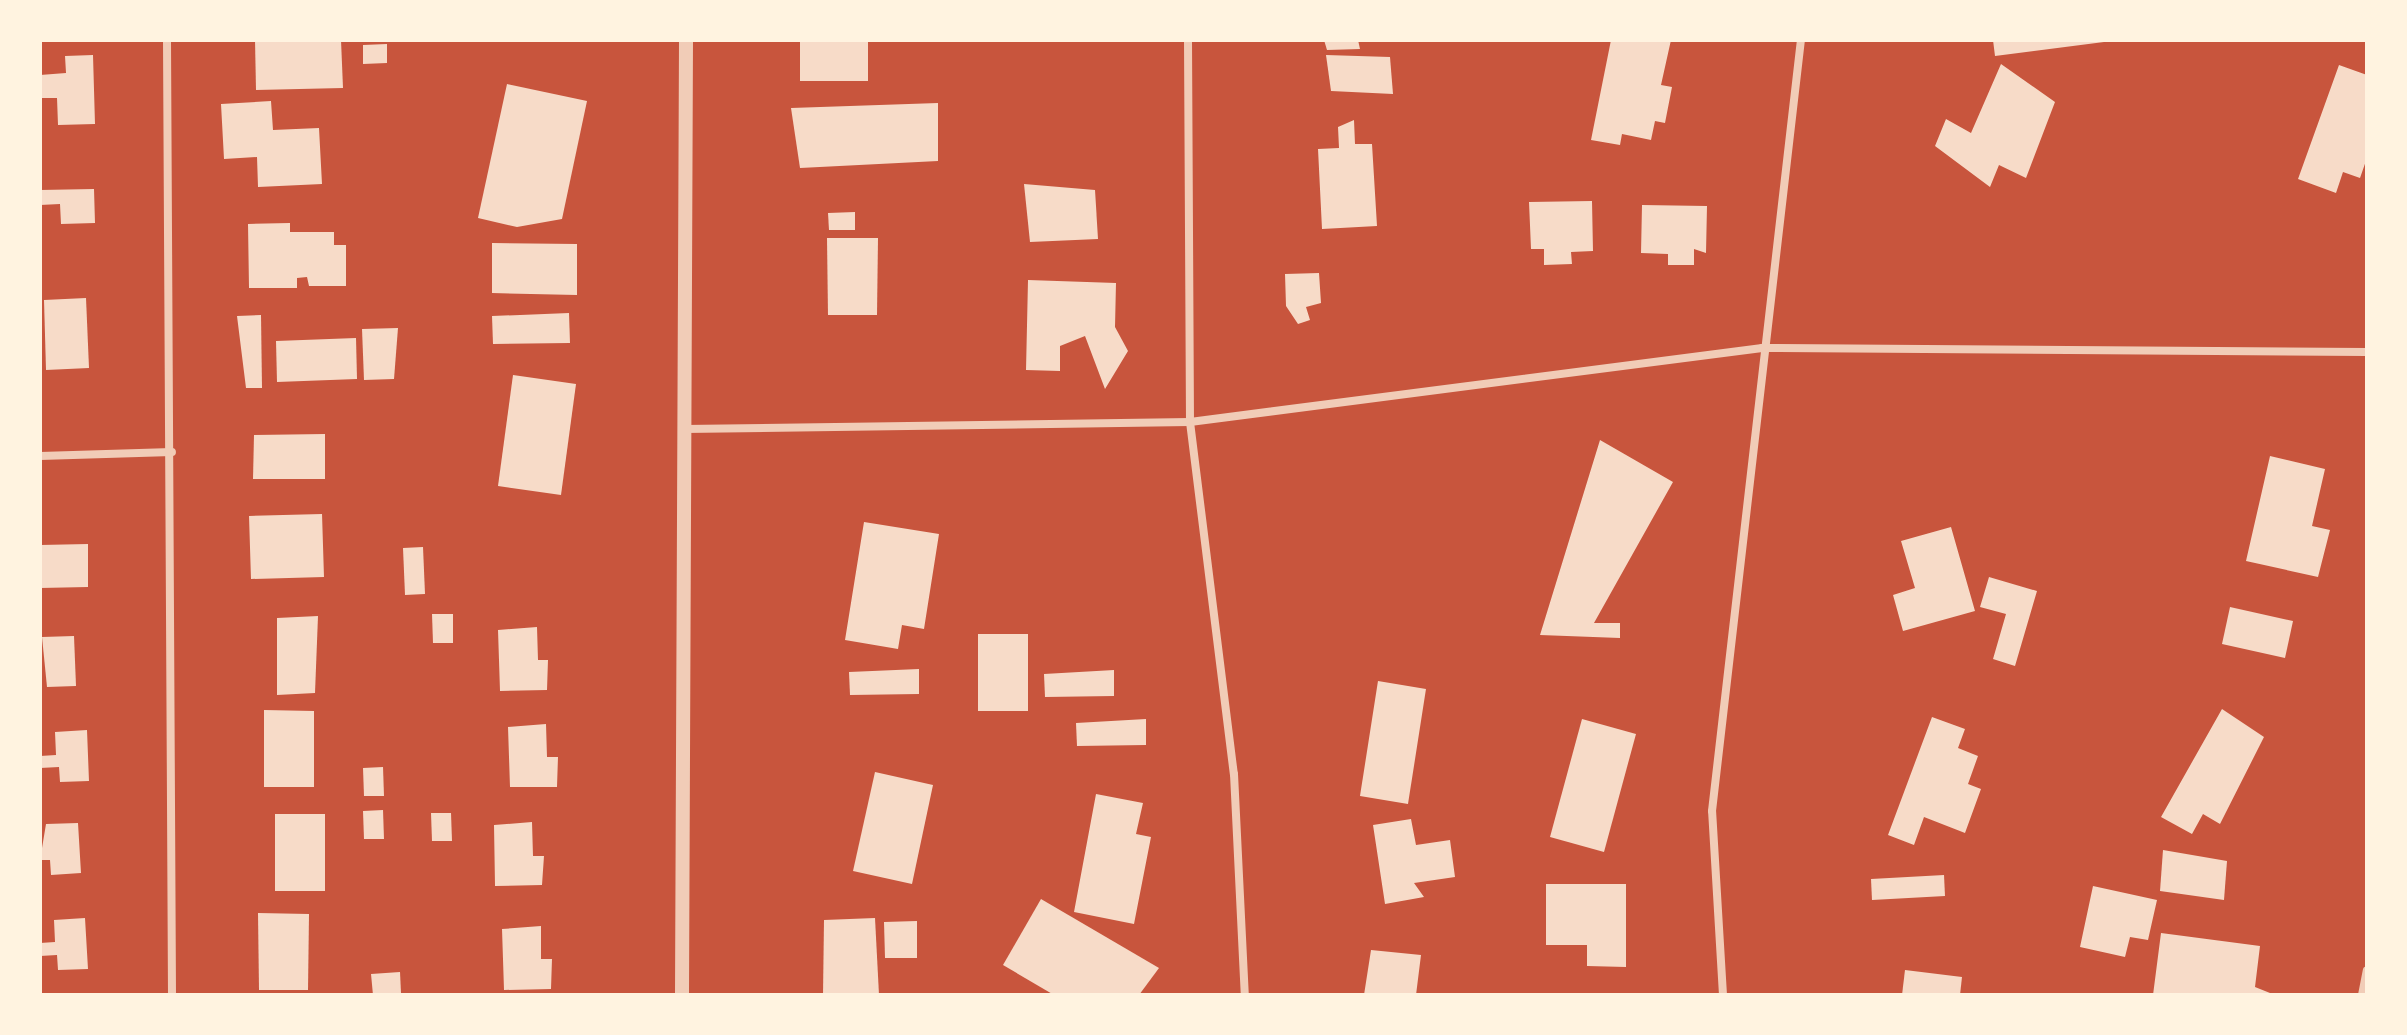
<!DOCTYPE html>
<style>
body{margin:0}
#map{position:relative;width:2407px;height:1035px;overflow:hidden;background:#c8553d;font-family:Spectral,serif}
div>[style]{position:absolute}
.building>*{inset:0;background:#f7dbc8}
.minor>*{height:8px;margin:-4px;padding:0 4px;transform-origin:4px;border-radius:4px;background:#f1ccb7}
.tertiary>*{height:14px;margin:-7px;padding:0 7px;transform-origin:7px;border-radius:7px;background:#f1ccb7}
span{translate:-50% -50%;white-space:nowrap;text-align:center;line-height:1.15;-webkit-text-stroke:8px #fff3e0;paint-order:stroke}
.frame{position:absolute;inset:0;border:42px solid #fff3e0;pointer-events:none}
</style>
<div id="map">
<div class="building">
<div style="clip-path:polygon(255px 40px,341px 40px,343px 88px,256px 90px)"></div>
<div style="clip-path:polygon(800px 40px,868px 40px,868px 81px,800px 81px)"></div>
<div style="clip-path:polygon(1324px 40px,1358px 40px,1360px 49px,1327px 50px)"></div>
<div style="clip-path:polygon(1611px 40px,1671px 40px,1661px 85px,1672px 87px,1665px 123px,1655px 121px,1651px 140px,1622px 134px,1620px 145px,1591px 140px)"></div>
<div style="clip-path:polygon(1993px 40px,2104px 40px,2104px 42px,1995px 56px)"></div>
<div style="clip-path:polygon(387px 44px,387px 63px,363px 64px,363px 45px)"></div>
<div style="clip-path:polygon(93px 55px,95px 124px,58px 125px,57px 98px,41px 98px,40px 75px,66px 73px,65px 56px)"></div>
<div style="clip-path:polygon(1326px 55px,1390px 57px,1393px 94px,1331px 91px)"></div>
<div style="clip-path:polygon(2001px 64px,2055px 102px,2026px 178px,1999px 165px,1990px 187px,1935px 146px,1946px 119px,1971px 133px)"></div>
<div style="clip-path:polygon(2339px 65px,2367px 75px,2367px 158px,2360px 178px,2343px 172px,2336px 193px,2298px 179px)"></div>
<div style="clip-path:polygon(507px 84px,587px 101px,562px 219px,517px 227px,478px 218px)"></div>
<div style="clip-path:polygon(271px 101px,273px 130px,319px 128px,322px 184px,258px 187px,257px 157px,224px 159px,221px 104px)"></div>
<div style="clip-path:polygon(938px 103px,938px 161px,800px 168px,791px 108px)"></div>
<div style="clip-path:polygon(1354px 120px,1355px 144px,1372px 144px,1377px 226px,1322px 229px,1318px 149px,1339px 148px,1338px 127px)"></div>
<div style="clip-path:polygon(1024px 184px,1095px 190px,1098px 239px,1030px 242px)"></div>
<div style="clip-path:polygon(94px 189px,95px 223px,61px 224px,60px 204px,40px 205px,40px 190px)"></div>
<div style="clip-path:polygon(1592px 201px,1593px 251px,1571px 252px,1572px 264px,1544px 265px,1544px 249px,1531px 249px,1529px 202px)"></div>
<div style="clip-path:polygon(1642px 205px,1707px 206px,1706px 253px,1694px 249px,1694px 265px,1668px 265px,1668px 254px,1641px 253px)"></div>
<div style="clip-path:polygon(855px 212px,855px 230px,829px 230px,828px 213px)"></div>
<div style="clip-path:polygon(290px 223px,290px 232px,334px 232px,334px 245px,346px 245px,346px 286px,309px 286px,307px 277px,297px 278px,297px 288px,249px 288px,248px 224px)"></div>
<div style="clip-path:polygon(827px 238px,878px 238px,877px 315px,828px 315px)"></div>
<div style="clip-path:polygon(492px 243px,577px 244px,577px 295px,492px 293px)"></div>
<div style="clip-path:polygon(1319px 273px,1321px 303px,1306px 307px,1310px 320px,1298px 324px,1286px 306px,1285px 274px)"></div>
<div style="clip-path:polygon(1028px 280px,1116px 283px,1115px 327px,1128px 351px,1105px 389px,1085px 336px,1060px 346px,1060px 371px,1026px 370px)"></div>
<div style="clip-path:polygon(86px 298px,89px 368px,46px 370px,44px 300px)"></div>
<div style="clip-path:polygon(569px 313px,570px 343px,493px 344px,492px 316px)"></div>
<div style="clip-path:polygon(261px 315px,262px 388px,246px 388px,237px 316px)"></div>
<div style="clip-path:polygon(398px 328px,394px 379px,364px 380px,362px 329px)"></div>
<div style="clip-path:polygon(356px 338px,357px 379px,277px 382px,276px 341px)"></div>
<div style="clip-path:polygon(513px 375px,576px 384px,561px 495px,498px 486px)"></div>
<div style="clip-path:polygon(325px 434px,325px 479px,253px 479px,254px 435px)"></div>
<div style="clip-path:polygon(1600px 440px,1673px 482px,1594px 623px,1620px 623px,1620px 638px,1540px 635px)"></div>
<div style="clip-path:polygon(2270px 456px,2325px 469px,2312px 526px,2330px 530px,2318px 577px,2246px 561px)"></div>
<div style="clip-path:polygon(322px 514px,324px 577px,251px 579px,249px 516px)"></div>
<div style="clip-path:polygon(864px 522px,939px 534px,924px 629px,902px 625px,898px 649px,845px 640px)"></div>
<div style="clip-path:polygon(1951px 527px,1975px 611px,1903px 631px,1893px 595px,1915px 588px,1901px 541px)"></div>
<div style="clip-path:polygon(88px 544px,88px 587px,40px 588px,40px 545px)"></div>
<div style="clip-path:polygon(423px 547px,425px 594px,405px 595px,403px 548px)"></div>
<div style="clip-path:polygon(1989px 577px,2037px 591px,2015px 666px,1993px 659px,2006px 614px,1980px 607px)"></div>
<div style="clip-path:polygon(2230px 607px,2293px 621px,2285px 658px,2222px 644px)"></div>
<div style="clip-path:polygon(432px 614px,453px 614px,453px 643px,433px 643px)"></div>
<div style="clip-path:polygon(318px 616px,315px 693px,277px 695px,277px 618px)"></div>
<div style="clip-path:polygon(537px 627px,538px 660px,548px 660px,547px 690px,500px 691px,498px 630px)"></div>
<div style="clip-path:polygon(978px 634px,1028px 634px,1028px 711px,978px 711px)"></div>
<div style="clip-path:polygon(74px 636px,76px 686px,47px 687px,42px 637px)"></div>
<div style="clip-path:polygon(919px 669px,919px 694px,850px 695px,849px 672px)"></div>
<div style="clip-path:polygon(1114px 670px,1114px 696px,1045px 697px,1044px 674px)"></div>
<div style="clip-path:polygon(1378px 681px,1426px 689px,1408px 804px,1360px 796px)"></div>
<div style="clip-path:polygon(2222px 709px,2264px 737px,2220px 824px,2203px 814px,2192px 834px,2161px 817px)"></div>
<div style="clip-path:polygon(264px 710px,314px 711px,314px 787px,264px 787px)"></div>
<div style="clip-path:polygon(1932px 717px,1965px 729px,1958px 748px,1978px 756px,1968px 784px,1981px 789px,1965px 833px,1924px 817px,1914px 845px,1888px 835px)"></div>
<div style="clip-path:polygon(1146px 719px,1146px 745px,1077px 746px,1076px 723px)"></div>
<div style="clip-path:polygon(1582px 719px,1636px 734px,1604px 852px,1550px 837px)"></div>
<div style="clip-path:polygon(546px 724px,547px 757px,558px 757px,557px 787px,510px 787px,508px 727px)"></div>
<div style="clip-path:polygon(87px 730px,89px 781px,60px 782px,59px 767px,40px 768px,40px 756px,56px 755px,55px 732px)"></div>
<div style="clip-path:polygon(383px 767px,384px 796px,364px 796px,363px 768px)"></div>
<div style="clip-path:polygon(875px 772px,933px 785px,912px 884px,853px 871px)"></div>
<div style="clip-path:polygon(1096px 794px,1143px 803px,1136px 834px,1151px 837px,1134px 924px,1074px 912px)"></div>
<div style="clip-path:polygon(383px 810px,384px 839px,364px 839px,363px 811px)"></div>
<div style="clip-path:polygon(431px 813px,451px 813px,452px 841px,432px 841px)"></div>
<div style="clip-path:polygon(275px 814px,325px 814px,325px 891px,275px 891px)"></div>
<div style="clip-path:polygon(1411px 819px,1416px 845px,1450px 840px,1455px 877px,1414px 883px,1424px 897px,1385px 904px,1373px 825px)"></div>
<div style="clip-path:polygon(532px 822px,533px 856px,544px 856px,542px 885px,495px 886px,494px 825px)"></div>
<div style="clip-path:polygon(78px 823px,81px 873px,51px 875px,50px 860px,40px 860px,46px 824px)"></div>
<div style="clip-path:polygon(2163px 850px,2227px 861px,2224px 900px,2160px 891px)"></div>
<div style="clip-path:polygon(1944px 875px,1945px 896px,1872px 900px,1871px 879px)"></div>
<div style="clip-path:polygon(1546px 884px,1626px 884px,1626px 967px,1587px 966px,1587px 945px,1546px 945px)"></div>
<div style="clip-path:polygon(2093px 886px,2157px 900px,2148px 940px,2130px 937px,2125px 957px,2080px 947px)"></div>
<div style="clip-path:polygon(1041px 899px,1159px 968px,1139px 995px,1054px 995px,1003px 965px)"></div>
<div style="clip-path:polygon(258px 913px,309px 914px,308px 990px,259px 990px)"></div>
<div style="clip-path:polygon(85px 918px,88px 969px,58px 970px,57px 955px,40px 956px,40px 943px,55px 942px,54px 920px)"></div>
<div style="clip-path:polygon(875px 918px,879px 995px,823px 995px,824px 920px)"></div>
<div style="clip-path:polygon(917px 921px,917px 958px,885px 958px,884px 922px)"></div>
<div style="clip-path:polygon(541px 926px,541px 959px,552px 959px,551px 989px,504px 990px,502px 929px)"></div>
<div style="clip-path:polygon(2161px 933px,2260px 946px,2255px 987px,2275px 995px,2153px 995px)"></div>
<div style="clip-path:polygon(1371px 950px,1421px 955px,1416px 995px,1364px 995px)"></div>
<div style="clip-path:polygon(1905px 970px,1962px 977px,1960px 995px,1902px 995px)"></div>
<div style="clip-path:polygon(400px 972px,401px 993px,373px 995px,371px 974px)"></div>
</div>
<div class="minor">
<div style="left:167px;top:40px;width:955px;rotate:89.7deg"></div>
<div style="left:1188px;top:40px;width:382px;rotate:89.7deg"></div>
<div style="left:1190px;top:422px;width:355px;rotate:82.9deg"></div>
<div style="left:1234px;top:774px;width:221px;rotate:87.2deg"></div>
<div style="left:684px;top:429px;width:506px;rotate:-0.79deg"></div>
<div style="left:1190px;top:422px;width:577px;rotate:-7.37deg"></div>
<div style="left:1762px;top:348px;width:605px;rotate:0.38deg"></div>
<div style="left:40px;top:456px;width:132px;rotate:-1.7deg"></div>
<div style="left:1723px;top:995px;width:184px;rotate:-93.4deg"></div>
<div style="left:1712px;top:811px;width:776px;rotate:-83.42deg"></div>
<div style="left:2362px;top:995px;width:25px;rotate:-79deg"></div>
</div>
<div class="tertiary">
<div style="left:682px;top:995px;width:955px;rotate:-89.76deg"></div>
</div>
<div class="frame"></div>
</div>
